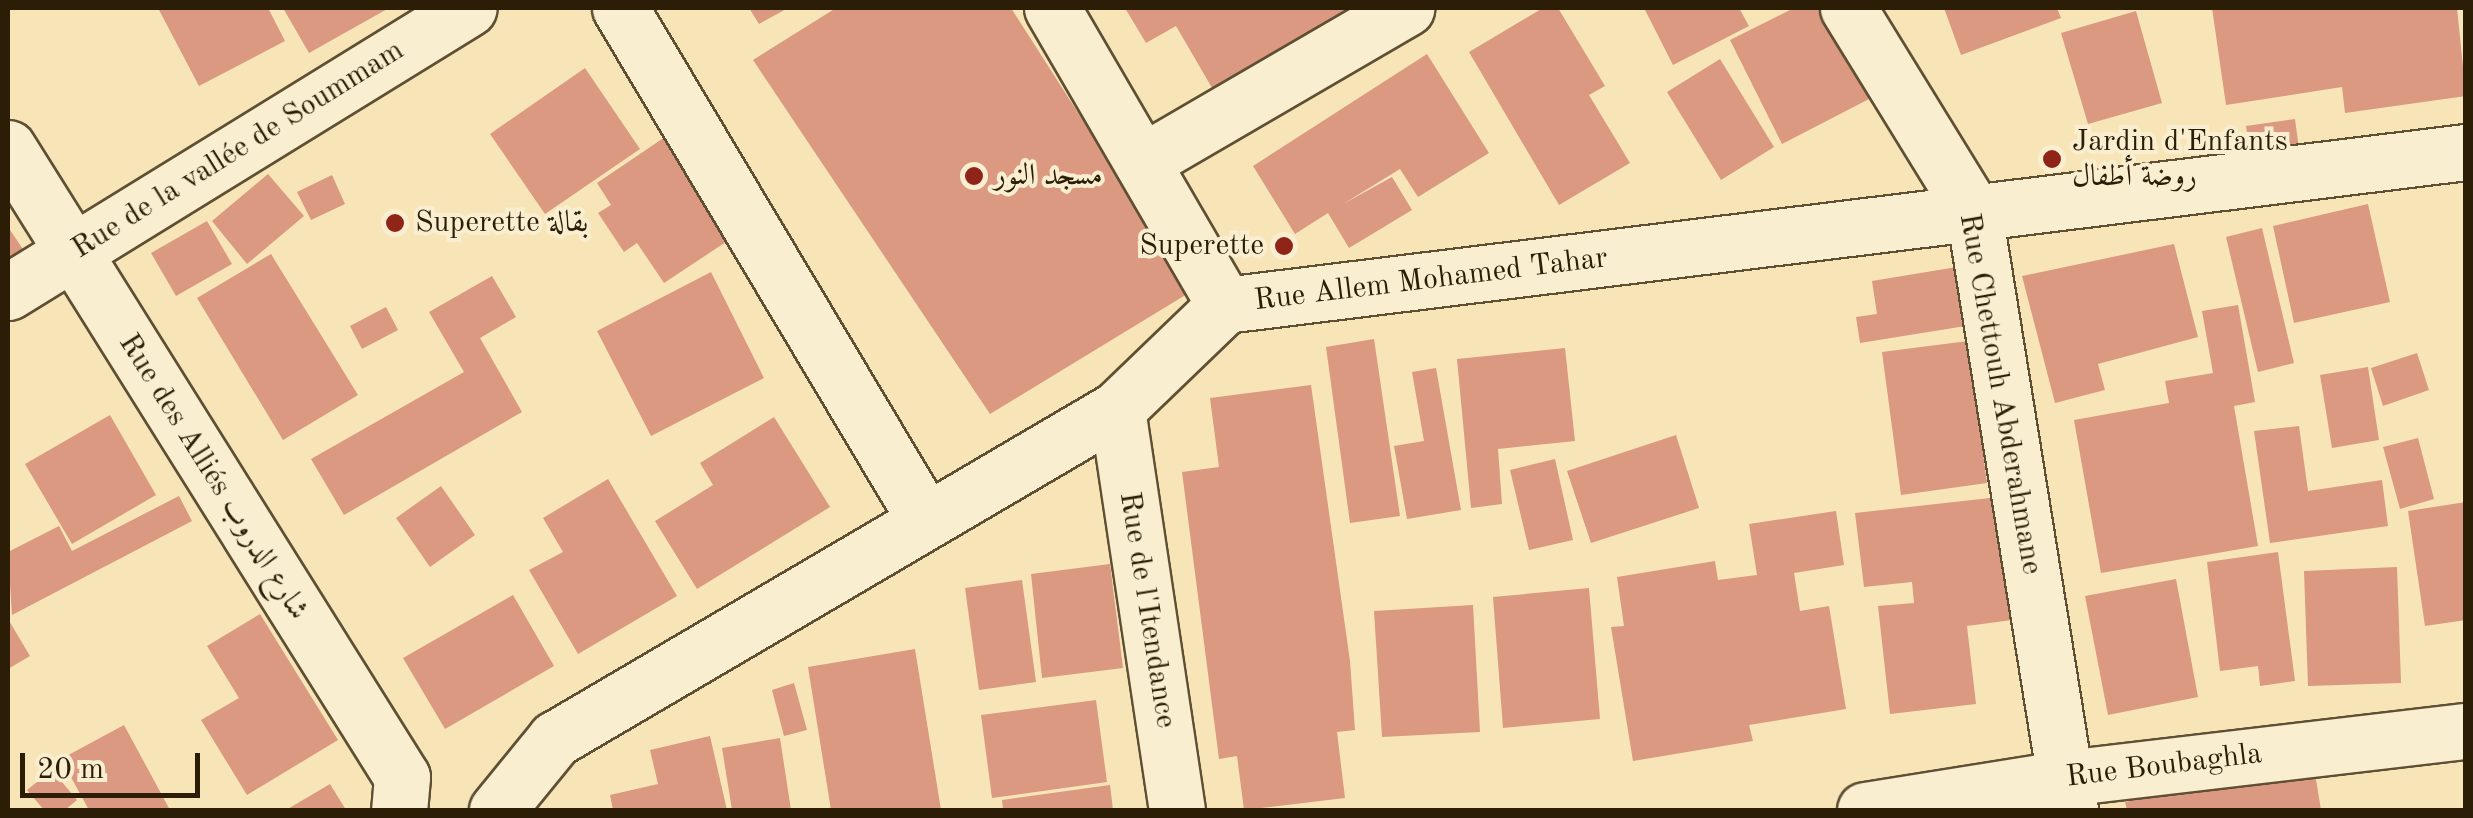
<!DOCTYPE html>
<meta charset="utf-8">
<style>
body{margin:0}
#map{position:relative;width:2473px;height:818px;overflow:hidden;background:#f7e5b8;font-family:"Old Standard TT",Amiri,serif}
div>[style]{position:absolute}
.building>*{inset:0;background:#da9980}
.roads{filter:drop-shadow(2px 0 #5f4f33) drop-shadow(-2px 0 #5f4f33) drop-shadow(0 2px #5f4f33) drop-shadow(0 -2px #5f4f33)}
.street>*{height:55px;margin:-27.5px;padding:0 27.5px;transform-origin:27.5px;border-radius:27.5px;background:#faeed1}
.dots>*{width:28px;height:28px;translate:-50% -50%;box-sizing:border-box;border:5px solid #faeed1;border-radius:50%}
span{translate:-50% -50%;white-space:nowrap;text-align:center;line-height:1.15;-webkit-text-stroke:8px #faeed1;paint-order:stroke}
.poi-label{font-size:30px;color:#2c1d07}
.left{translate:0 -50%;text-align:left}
.right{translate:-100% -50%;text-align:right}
.street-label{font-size:30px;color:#2c1d07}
.frame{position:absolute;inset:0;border:10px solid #2c1d07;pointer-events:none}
.scale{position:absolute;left:20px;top:753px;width:180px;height:45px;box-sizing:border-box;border:5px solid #2c1d07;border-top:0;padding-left:12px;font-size:30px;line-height:35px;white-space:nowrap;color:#2c1d07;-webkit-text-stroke:8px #faeed1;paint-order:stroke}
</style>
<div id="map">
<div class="building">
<div style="clip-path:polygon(158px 8px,268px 8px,285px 41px,199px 86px)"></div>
<div style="clip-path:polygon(283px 8px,389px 8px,309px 53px)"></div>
<div style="clip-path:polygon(749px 8px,788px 8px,759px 24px)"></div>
<div style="clip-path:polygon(836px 8px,1011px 8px,1192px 291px,990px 414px,753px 60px)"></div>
<div style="clip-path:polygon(1125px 8px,1351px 8px,1353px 12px,1215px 93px,1176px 26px,1146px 43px)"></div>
<div style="clip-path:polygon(1543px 8px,1558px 8px,1605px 86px,1589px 95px,1630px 163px,1559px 205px,1469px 52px)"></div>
<div style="clip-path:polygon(1644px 8px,1739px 8px,1749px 26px,1673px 65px)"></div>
<div style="clip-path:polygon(1794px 8px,1825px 8px,1871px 98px,1782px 144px,1730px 40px)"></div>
<div style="clip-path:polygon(1944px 8px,2057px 8px,2061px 18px,1961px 55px)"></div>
<div style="clip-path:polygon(2212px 8px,2457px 8px,2466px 96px,2345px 113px,2342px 87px,2226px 105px)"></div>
<div style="clip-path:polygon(2136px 11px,2162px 103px,2088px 124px,2061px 33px)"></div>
<div style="clip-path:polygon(1427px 54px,1489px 153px,1418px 197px,1400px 169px,1343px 204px,1392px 177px,1412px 210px,1349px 248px,1328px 213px,1295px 234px,1253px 166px)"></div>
<div style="clip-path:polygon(1720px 59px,1774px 147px,1721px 180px,1667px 92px)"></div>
<div style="clip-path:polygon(585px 68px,640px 149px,545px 214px,490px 134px)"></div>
<div style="clip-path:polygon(2295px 119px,2302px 171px,2254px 178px,2246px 126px)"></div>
<div style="clip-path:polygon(665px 137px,732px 238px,664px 283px,637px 243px,624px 252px,598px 213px,611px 205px,597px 183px)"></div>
<div style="clip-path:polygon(268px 174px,304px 216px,247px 264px,212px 221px)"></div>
<div style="clip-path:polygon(332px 175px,345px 204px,311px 220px,297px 192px)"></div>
<div style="clip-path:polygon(2368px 204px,2390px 302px,2294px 323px,2273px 226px)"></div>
<div style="clip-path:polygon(207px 221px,232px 264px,176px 296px,151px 253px)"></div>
<div style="clip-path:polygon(8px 227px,37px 270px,8px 288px)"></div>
<div style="clip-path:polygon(2262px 228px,2294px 363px,2258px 372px,2226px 237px)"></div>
<div style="clip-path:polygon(2174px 244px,2198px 337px,2098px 364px,2105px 390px,2055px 403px,2022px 276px)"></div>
<div style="clip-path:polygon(271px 254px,358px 395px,283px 440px,197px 298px)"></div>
<div style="clip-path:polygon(1969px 265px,1978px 324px,1860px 343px,1856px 317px,1877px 314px,1872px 281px)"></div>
<div style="clip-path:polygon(711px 272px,764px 378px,651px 436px,597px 331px)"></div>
<div style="clip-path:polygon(492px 276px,516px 317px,480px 338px,522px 412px,344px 515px,311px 459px,464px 372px,429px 312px)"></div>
<div style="clip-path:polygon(2238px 305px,2255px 402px,2234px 406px,2258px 546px,2101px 573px,2074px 420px,2169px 403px,2165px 381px,2213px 373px,2202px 311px)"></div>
<div style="clip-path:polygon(386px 307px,398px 330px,362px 349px,350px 326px)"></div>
<div style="clip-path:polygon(1374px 339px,1400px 516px,1350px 523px,1326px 347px)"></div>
<div style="clip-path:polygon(1968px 341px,1987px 483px,1901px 495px,1882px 352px)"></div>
<div style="clip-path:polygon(1565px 348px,1575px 441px,1498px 449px,1502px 504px,1471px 508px,1457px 359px)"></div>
<div style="clip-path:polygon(2417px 353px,2429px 390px,2383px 406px,2371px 368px)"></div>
<div style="clip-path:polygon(2368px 367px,2379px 440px,2332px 448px,2320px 375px)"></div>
<div style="clip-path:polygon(1436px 368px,1461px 510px,1407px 519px,1394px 446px,1424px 441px,1412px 372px)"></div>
<div style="clip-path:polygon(1311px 385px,1350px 661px,1355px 730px,1337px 732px,1345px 798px,1244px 810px,1237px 756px,1219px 759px,1182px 472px,1219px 467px,1210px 398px)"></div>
<div style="clip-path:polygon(110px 415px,156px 495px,72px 544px,25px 464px)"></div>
<div style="clip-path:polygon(774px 417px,830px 507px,697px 589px,655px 521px,713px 485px,700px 463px)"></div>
<div style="clip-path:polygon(2299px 426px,2308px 491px,2382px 480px,2388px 526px,2270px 543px,2254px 431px)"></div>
<div style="clip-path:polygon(1676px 435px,1699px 508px,1591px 543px,1567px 471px)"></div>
<div style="clip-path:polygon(2418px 438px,2434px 499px,2400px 509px,2383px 447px)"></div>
<div style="clip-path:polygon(1555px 459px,1573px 540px,1529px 550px,1510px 470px)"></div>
<div style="clip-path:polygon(608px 479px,677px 596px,578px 654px,529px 570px,563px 552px,543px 518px)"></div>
<div style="clip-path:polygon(441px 486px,475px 535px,430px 567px,396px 518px)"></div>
<div style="clip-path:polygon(179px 496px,192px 521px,12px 615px,8px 552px,59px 526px,72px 551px)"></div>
<div style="clip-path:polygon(1999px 497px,2012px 620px,1967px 626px,1976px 704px,1890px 714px,1878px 606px,1914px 603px,1912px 582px,1864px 587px,1855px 513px)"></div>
<div style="clip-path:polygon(2466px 502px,2466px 620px,2425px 626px,2408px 511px)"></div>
<div style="clip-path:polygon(1836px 511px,1844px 565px,1794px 573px,1800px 611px,1829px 606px,1846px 709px,1749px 725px,1753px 741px,1633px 761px,1611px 627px,1624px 626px,1617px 577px,1715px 561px,1718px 580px,1757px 575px,1749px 524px)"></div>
<div style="clip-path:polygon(2278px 552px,2295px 681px,2260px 686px,2258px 666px,2220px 671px,2207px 562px)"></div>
<div style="clip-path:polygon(1110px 564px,1123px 668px,1042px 678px,1031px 574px)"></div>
<div style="clip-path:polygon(2397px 567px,2401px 683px,2308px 686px,2304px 571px)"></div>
<div style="clip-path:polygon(2176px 579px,2198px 697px,2108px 715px,2085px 596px)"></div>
<div style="clip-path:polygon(1022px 580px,1036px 682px,979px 690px,965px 588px)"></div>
<div style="clip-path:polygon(1589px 588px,1600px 719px,1503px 728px,1493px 597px)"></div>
<div style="clip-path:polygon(513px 595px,554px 666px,445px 729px,403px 658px)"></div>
<div style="clip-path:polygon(1473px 605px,1480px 732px,1382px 737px,1374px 611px)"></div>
<div style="clip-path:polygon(260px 614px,338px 740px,247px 795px,201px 720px,239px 698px,207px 646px)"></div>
<div style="clip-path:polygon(8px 619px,30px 656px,8px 669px)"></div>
<div style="clip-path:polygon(915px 649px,941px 810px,831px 810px,808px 667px)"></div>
<div style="clip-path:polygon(794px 683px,807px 730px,784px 736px,772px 690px)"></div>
<div style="clip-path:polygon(1096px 700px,1107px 782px,992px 798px,981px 715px)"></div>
<div style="clip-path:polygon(124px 725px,170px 810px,89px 810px,61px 759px)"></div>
<div style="clip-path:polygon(710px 736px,727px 810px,613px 810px,610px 795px,658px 784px,650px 750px)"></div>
<div style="clip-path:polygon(780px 738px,791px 810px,732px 810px,722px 748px)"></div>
<div style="clip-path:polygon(2314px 767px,2321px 810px,2127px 810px,2125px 802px)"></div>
<div style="clip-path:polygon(52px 770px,77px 800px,65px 810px,44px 810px,27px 790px)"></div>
<div style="clip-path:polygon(330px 784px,346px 810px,286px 810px)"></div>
<div style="clip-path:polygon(1110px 785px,1113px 810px,1003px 810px,1002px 800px)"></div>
</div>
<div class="roads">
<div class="street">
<div style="left:620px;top:8px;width:597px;rotate:59.18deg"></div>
<div style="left:1052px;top:8px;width:344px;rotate:59.8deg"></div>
<div style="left:1848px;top:8px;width:241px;rotate:58.4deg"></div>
<div style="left:1974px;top:213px;width:605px;rotate:80.86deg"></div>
<div style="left:8px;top:148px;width:742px;rotate:57.94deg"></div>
<div style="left:402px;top:777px;width:33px;rotate:95deg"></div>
<div style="left:1142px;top:162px;width:306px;rotate:-30.2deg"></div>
<div style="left:8px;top:292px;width:541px;rotate:-31.64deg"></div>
<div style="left:1117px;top:409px;width:405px;rotate:81.5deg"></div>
<div style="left:497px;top:810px;width:92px;rotate:-50.8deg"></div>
<div style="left:555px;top:739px;width:652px;rotate:-30.42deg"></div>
<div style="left:1117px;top:409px;width:150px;rotate:-43.9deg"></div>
<div style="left:1225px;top:305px;width:1250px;rotate:-7.03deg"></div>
<div style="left:1865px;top:810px;width:203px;rotate:-9.1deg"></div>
<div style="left:2065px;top:778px;width:404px;rotate:-6.7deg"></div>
</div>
</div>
<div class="dots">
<div style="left:2052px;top:159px;background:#8f2418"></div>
<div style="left:974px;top:176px;background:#8f2418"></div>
<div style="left:395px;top:223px;background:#8f2418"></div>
<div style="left:1284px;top:246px;background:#8f2418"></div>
</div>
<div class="poi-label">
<span class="left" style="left:2072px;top:159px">Jardin d'Enfants<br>روضة أطفال</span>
<span class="left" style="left:994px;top:176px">مسجد النور</span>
<span class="left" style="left:415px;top:223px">Superette بقالة</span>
<span class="right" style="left:1264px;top:246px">Superette</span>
</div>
<div class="street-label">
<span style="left:238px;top:150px;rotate:-32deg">Rue de la vallée de Soummam</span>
<span style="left:1431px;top:280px;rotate:-7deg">Rue Allem Mohamed Tahar</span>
<span style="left:2000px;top:394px;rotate:80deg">Rue Chettouh Abderahmane</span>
<span style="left:213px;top:477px;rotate:58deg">Rue des Alliés شارع الدروب</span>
<span style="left:1147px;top:610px;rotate:81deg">Rue de l'Itendance</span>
<span style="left:2164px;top:766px;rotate:-7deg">Rue Boubaghla</span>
</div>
<div class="frame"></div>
<div class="scale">20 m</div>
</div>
